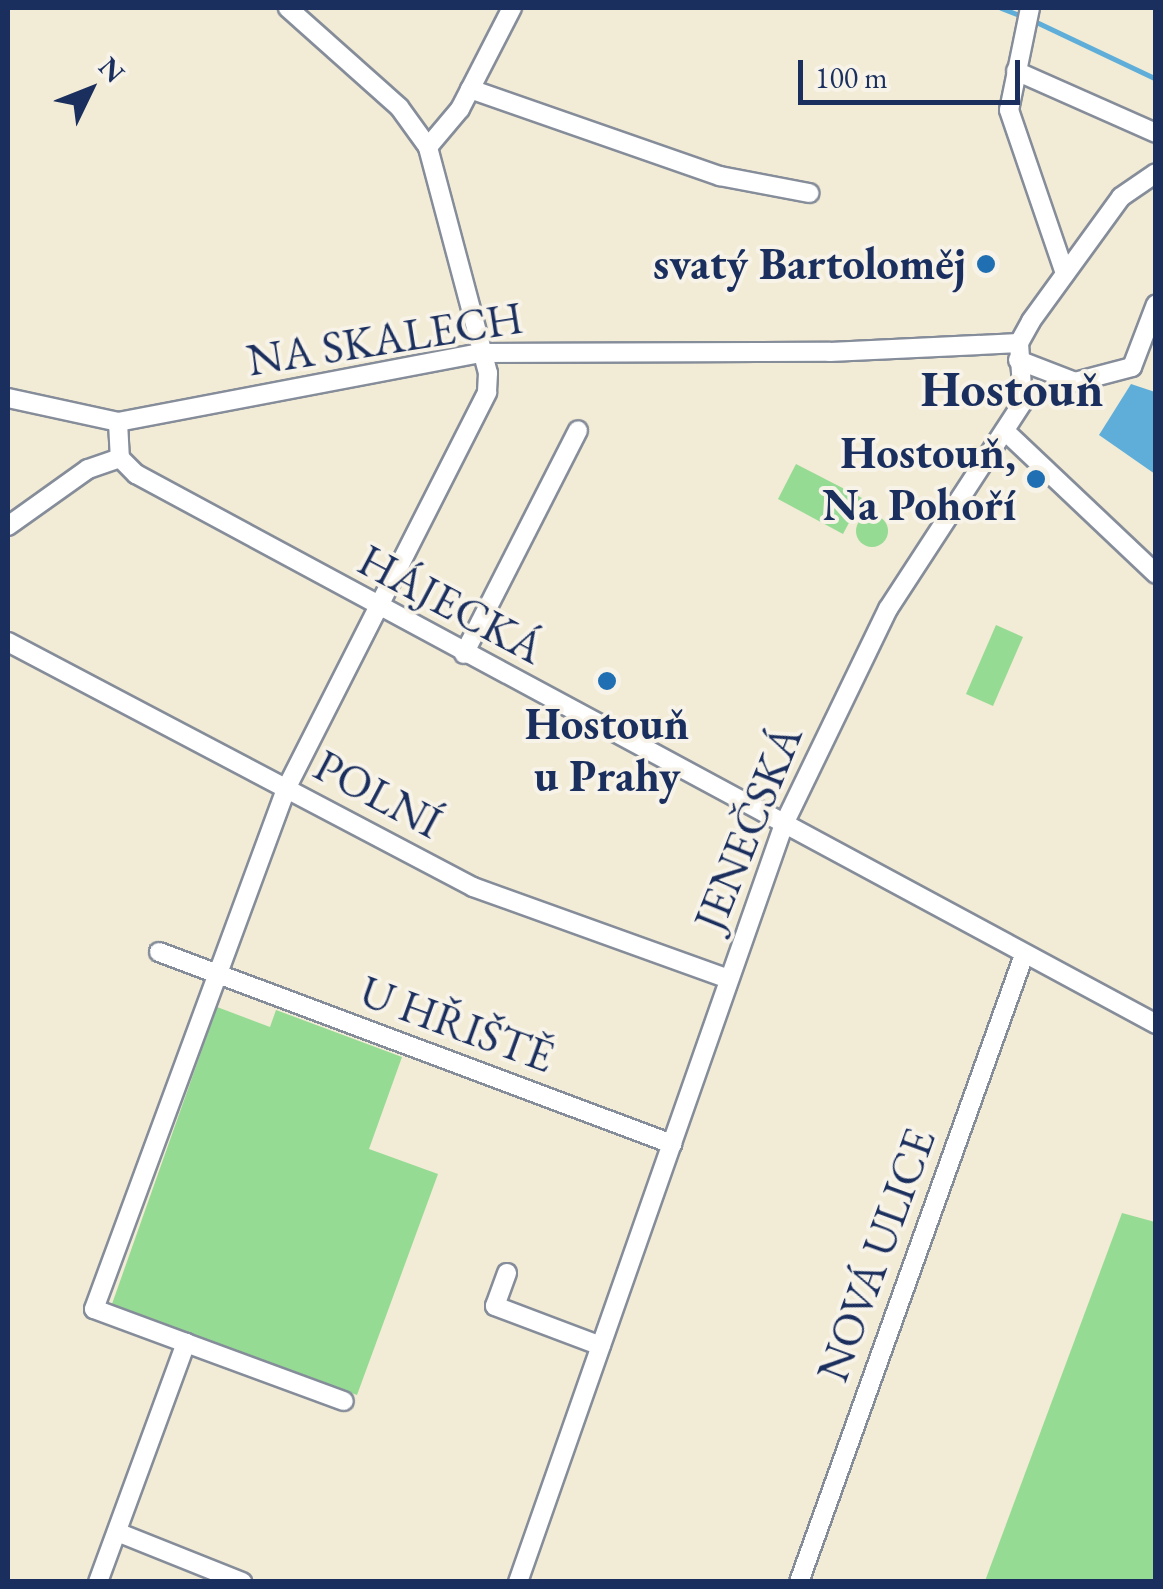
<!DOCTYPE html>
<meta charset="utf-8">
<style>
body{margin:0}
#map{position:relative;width:1163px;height:1589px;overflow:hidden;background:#f2ebd5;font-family:"EB Garamond",serif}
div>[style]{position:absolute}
.green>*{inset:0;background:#95db94}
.round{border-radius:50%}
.water>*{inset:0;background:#5faed9}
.stream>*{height:5px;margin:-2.5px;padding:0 2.5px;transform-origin:2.5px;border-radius:2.5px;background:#5faed9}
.roads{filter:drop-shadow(2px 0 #868d9a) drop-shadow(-2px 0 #868d9a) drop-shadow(0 2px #868d9a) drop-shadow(0 -2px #868d9a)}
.minor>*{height:18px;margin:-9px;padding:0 9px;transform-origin:9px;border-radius:9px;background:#fff}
.dots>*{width:28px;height:28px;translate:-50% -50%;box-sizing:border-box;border:5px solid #f7f3e8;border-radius:50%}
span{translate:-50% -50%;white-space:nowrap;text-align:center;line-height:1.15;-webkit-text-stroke:8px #f7f3e8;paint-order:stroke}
.poi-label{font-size:45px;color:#1b2f5e;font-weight:700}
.right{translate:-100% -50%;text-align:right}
.street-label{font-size:45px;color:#1b2f5e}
.quarter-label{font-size:50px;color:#1b2f5e;font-weight:700}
.frame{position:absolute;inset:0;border:10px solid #1b2f5e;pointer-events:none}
.north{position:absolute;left:40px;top:40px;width:100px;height:100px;-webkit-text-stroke:8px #f7f3e8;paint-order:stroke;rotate:47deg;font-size:28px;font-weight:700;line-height:40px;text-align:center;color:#1b2f5e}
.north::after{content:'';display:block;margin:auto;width:35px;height:45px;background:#1b2f5e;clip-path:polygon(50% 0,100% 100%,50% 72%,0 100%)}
.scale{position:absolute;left:798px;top:60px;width:222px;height:45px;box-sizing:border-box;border:5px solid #1b2f5e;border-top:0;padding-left:12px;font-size:30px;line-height:35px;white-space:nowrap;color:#1b2f5e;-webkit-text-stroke:8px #f7f3e8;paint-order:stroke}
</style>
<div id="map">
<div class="green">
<div style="clip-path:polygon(796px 464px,862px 498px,843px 534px,778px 499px)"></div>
<div class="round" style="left:856px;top:515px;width:32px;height:32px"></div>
<div style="clip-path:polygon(996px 625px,1023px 637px,993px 706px,966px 694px)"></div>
<div style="clip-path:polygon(217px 1007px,270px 1027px,276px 1010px,402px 1057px,369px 1149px,438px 1174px,357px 1395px,112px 1304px)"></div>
<div style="clip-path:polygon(1122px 1213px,1155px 1222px,1155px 1581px,985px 1581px)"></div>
</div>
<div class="water">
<div style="clip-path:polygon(1131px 384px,1155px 392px,1155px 474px,1099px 435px)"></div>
</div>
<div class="stream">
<div style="left:1001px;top:8px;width:22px;rotate:21deg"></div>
<div style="left:1032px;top:20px;width:137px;rotate:25.4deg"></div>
</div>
<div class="roads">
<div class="minor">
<div style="left:1030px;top:8px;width:104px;rotate:101.6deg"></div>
<div style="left:1009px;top:110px;width:173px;rotate:71.1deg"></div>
<div style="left:1016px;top:71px;width:153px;rotate:23.9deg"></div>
<div style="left:470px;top:89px;width:265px;rotate:19.2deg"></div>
<div style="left:720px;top:176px;width:91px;rotate:10.8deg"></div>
<div style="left:428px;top:147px;width:50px;rotate:-49.9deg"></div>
<div style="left:460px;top:109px;width:114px;rotate:-62.8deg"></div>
<div style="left:1018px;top:360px;width:61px;rotate:21.1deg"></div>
<div style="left:1075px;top:382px;width:59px;rotate:-14.7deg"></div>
<div style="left:1132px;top:367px;width:67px;rotate:-69.1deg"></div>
<div style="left:8px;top:398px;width:113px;rotate:12.3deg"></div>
<div style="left:118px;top:422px;width:368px;rotate:-10.8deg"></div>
<div style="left:479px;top:353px;width:351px;rotate:-0.2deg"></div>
<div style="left:830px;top:352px;width:189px;rotate:-2.7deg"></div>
<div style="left:118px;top:422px;width:36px;rotate:87deg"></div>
<div style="left:120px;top:458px;width:23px;rotate:45deg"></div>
<div style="left:136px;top:474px;width:1159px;rotate:28.33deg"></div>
<div style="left:1005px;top:431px;width:208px;rotate:43.4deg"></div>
<div style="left:8px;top:526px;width:98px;rotate:-35.5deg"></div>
<div style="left:88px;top:469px;width:34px;rotate:-19deg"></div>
<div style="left:8px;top:642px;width:526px;rotate:27.78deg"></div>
<div style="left:473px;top:887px;width:271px;rotate:19.8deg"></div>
<div style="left:464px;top:654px;width:251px;rotate:-63deg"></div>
<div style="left:159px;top:952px;width:548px;rotate:20.52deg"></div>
<div style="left:507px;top:1273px;width:35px;rotate:110deg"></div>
<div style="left:495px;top:1306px;width:113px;rotate:20.7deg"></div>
<div style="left:186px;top:1343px;width:168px;rotate:20.2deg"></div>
<div style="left:117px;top:1532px;width:135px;rotate:21.8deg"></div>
<div style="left:98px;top:1582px;width:255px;rotate:-69.8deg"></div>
<div style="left:186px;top:1343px;width:98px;rotate:-159.7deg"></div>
<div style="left:94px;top:1309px;width:554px;rotate:-69.73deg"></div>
<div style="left:286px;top:789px;width:445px;rotate:-63.1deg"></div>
<div style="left:487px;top:392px;width:19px;rotate:-87deg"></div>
<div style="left:488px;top:373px;width:234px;rotate:-104.9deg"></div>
<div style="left:428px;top:147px;width:49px;rotate:-125.9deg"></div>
<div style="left:399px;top:107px;width:149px;rotate:-138.3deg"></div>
<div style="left:518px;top:1582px;width:803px;rotate:-70.66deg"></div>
<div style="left:784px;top:824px;width:239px;rotate:-64.2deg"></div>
<div style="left:888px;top:609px;width:247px;rotate:-56.9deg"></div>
<div style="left:1023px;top:402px;width:59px;rotate:-93.9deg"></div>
<div style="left:1019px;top:343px;width:25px;rotate:-61deg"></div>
<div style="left:1031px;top:321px;width:153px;rotate:-54deg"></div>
<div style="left:1121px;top:197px;width:42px;rotate:-34.4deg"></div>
<div style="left:799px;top:1582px;width:666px;rotate:-70.26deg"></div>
</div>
</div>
<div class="dots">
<div style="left:986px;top:264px;background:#1f6fb2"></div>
<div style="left:1036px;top:479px;background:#1f6fb2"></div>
<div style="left:607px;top:681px;background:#1f6fb2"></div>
</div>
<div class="poi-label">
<span class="right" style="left:966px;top:264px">svatý Bartoloměj</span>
<span class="right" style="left:1016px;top:479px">Hostouň,<br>Na Pohoří</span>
<span style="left:607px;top:750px">Hostouň<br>u Prahy</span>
</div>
<div class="street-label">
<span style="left:385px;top:339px;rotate:-9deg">NA SKALECH</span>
<span style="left:451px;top:604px;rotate:28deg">HÁJECKÁ</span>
<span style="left:378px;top:794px;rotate:28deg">POLNÍ</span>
<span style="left:748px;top:828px;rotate:-68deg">JENEČSKÁ</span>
<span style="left:457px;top:1024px;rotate:20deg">U HŘIŠTĚ</span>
<span style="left:876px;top:1255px;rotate:-70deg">NOVÁ ULICE</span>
</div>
<div class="quarter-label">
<span style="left:1012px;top:389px">Hostouň</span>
</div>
<div class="frame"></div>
<div class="north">N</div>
<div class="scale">100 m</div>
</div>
